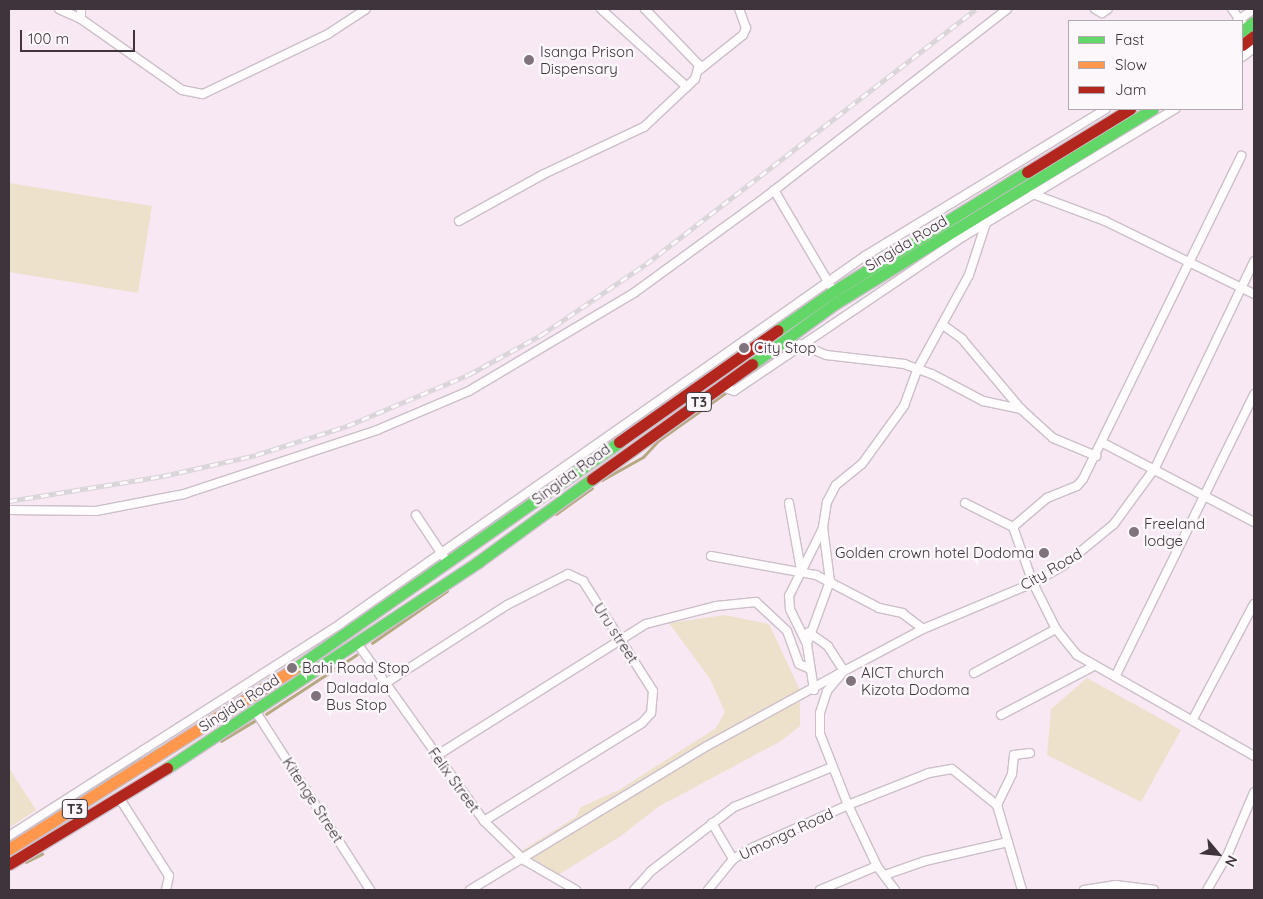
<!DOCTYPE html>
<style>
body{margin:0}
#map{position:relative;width:1263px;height:899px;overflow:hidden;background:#f7e8f4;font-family:Quicksand,sans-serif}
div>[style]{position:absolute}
.green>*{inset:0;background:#eee1cc}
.stream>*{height:2.5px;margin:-1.25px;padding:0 1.25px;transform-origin:1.25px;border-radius:1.25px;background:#b7a884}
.roads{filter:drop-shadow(1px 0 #ccbfc9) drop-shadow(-1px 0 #ccbfc9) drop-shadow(0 1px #ccbfc9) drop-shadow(0 -1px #ccbfc9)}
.street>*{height:8px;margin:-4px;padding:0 4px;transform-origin:4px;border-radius:4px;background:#fefcfd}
.fast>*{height:11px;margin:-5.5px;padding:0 5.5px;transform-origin:5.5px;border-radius:5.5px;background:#63d668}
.slow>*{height:11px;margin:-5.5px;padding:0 5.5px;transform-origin:5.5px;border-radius:5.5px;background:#ff974d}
.jam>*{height:11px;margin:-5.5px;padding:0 5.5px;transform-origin:5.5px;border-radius:5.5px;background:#b3261e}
.rail>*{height:4.5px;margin-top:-2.25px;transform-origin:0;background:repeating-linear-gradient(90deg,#fcf7fb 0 8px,#d8d4d7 0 16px);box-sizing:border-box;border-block:1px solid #d8d4d7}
.dots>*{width:14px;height:14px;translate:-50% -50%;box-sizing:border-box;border:2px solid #fcf7fb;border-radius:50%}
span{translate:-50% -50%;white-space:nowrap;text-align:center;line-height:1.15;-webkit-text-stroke:5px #fcf7fb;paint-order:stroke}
.shield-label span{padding:1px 4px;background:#fcf7fb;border:1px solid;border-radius:4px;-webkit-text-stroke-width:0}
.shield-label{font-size:14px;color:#3f343c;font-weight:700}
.poi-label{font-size:15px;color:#3f343c}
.left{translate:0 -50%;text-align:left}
.right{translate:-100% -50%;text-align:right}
.street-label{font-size:15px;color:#3f343c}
.frame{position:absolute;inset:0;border:10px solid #3f343c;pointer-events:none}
.legend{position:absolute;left:1068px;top:20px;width:175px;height:90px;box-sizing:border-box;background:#fcf7fb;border:1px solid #b0a9af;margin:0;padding:6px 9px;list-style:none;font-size:15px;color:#3f343c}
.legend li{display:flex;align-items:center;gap:10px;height:25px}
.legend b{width:25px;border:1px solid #b0a9af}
.north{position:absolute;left:1193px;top:829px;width:50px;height:50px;-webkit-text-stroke:4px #fcf7fb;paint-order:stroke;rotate:118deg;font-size:14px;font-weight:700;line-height:20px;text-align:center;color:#3f343c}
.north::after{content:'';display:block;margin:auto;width:18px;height:22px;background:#3f343c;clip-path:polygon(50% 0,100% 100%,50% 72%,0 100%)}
.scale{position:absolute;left:20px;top:30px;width:115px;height:22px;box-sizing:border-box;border:2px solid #3f343c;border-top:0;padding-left:6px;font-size:15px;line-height:18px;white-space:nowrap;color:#3f343c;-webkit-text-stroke:4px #fcf7fb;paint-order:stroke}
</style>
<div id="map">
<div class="green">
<div style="clip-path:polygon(9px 183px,152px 206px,138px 293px,9px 272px)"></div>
<div style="clip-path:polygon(725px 615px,769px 624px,800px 690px,800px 726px,781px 741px,658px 807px,621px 836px,558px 875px,521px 851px,576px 817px,581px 807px,619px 790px,716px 728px,725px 712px,710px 679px,669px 623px)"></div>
<div style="clip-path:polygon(1087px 678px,1181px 730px,1141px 802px,1047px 755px,1051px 709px)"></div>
<div style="clip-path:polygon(9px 768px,36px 810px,9px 828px)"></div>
</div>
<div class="stream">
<div style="left:738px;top:384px;width:69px;rotate:-35.5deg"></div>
<div style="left:684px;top:387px;width:13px;rotate:-29deg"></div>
<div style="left:658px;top:407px;width:12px;rotate:-42deg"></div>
<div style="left:602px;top:480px;width:47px;rotate:-29.3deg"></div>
<div style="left:643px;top:457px;width:23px;rotate:-47deg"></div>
<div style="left:659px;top:440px;width:85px;rotate:-35.4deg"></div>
<div style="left:556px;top:514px;width:44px;rotate:-35.8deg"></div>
<div style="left:372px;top:643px;width:91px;rotate:-34.7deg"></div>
<div style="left:266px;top:714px;width:108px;rotate:-33.2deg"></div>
<div style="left:221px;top:741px;width:39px;rotate:-31deg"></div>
<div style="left:9px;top:840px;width:155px;rotate:-31.8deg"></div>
<div style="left:26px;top:862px;width:18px;rotate:-27deg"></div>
</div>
<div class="roads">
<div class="street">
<div style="left:59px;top:9px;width:24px;rotate:24deg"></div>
<div style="left:81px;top:19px;width:123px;rotate:35.1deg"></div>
<div style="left:182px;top:90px;width:21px;rotate:11deg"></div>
<div style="left:203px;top:94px;width:139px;rotate:-25.6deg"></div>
<div style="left:328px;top:34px;width:45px;rotate:-33.3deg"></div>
<div style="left:601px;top:9px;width:116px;rotate:42.2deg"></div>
<div style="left:1095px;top:9px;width:8px;rotate:30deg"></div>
<div style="left:1102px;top:13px;width:7px;rotate:-34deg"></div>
<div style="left:1232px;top:9px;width:24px;rotate:54deg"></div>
<div style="left:81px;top:19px;width:10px;rotate:-90deg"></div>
<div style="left:1237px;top:21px;width:21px;rotate:-35deg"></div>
<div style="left:1242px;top:57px;width:15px;rotate:-37deg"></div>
<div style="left:699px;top:70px;width:56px;rotate:-38.5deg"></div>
<div style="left:743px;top:35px;width:8px;rotate:-67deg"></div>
<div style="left:746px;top:28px;width:20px;rotate:-110deg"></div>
<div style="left:774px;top:190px;width:110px;rotate:59.5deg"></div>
<div style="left:1033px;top:194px;width:77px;rotate:20.6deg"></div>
<div style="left:1105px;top:221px;width:166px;rotate:26.1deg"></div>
<div style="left:459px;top:221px;width:97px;rotate:-28.9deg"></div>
<div style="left:544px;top:174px;width:110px;rotate:-25.2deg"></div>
<div style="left:644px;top:127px;width:70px;rotate:-43.3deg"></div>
<div style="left:695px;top:79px;width:15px;rotate:-74deg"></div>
<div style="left:699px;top:65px;width:78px;rotate:-134deg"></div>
<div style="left:943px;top:325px;width:24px;rotate:36deg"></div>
<div style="left:962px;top:339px;width:92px;rotate:49.9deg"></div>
<div style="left:800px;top:344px;width:28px;rotate:23deg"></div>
<div style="left:826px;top:355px;width:79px;rotate:6.6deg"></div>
<div style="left:904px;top:364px;width:30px;rotate:20deg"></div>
<div style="left:932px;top:374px;width:58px;rotate:27.9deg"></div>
<div style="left:983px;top:401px;width:39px;rotate:12deg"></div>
<div style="left:1021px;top:409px;width:43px;rotate:42.2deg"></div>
<div style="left:1053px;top:438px;width:47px;rotate:22.7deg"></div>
<div style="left:722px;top:387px;width:13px;rotate:18deg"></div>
<div style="left:734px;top:391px;width:268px;rotate:-34deg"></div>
<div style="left:956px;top:241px;width:256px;rotate:-31.1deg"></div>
<div style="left:1103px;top:443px;width:170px;rotate:27.6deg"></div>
<div style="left:789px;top:503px;width:68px;rotate:79.8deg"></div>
<div style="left:965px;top:503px;width:54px;rotate:26.6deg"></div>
<div style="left:1013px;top:527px;width:59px;rotate:70.3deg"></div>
<div style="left:1033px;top:583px;width:51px;rotate:63.4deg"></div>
<div style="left:1056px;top:629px;width:33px;rotate:51deg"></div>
<div style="left:1077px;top:655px;width:204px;rotate:29.7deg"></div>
<div style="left:9px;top:510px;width:87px;rotate:0.7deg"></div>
<div style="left:96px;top:511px;width:90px;rotate:-10.9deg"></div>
<div style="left:184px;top:494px;width:203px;rotate:-18.3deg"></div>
<div style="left:377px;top:430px;width:100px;rotate:-23deg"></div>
<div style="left:469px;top:391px;width:192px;rotate:-30.7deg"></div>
<div style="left:634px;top:293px;width:165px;rotate:-36.1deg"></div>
<div style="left:767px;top:196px;width:304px;rotate:-37.9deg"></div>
<div style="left:416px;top:515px;width:50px;rotate:56.3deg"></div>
<div style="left:1013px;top:527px;width:45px;rotate:-40.5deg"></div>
<div style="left:1047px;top:498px;width:32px;rotate:-22deg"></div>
<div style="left:1077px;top:486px;width:9px;rotate:-49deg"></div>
<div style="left:1083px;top:479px;width:360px;rotate:-63.9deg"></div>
<div style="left:711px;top:556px;width:107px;rotate:10.3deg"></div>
<div style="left:816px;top:575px;width:71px;rotate:27.6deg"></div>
<div style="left:879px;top:608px;width:24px;rotate:12deg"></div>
<div style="left:902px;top:613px;width:26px;rotate:37deg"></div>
<div style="left:357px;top:643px;width:219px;rotate:54.5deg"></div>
<div style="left:484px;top:821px;width:56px;rotate:44.3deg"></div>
<div style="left:524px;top:860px;width:60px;rotate:30deg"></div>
<div style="left:807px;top:644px;width:67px;rotate:-69.9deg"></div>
<div style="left:830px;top:581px;width:54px;rotate:-97.4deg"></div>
<div style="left:823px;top:527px;width:25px;rotate:-81deg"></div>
<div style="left:827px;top:502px;width:19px;rotate:-62deg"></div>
<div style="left:836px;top:485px;width:33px;rotate:-39deg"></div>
<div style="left:862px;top:464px;width:72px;rotate:-54.1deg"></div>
<div style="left:904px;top:406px;width:38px;rotate:-70deg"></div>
<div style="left:917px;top:370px;width:108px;rotate:-61.3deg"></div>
<div style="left:969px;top:275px;width:55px;rotate:-71.9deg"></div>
<div style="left:974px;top:673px;width:93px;rotate:-28.2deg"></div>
<div style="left:1116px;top:675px;width:313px;rotate:-63.8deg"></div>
<div style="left:386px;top:683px;width:144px;rotate:-32.8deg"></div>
<div style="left:507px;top:605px;width:68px;rotate:-26.9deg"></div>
<div style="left:568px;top:574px;width:17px;rotate:25deg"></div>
<div style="left:583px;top:581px;width:130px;rotate:57.5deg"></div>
<div style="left:653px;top:691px;width:22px;rotate:95deg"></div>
<div style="left:651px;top:713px;width:13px;rotate:132deg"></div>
<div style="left:642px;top:723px;width:186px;rotate:148.2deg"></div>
<div style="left:814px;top:690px;width:47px;rotate:-98.7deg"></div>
<div style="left:807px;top:644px;width:39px;rotate:-116deg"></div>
<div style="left:790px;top:609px;width:13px;rotate:-94deg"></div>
<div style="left:789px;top:596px;width:76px;rotate:-63.4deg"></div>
<div style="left:254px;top:709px;width:215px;rotate:57.3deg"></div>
<div style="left:1001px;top:715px;width:103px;rotate:-27.8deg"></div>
<div style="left:1193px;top:719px;width:130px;rotate:-62.1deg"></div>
<div style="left:436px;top:756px;width:248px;rotate:-32.2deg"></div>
<div style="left:646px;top:624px;width:72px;rotate:-14.4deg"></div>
<div style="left:716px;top:606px;width:40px;rotate:-5.7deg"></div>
<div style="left:756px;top:602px;width:42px;rotate:43.1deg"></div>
<div style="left:787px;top:631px;width:35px;rotate:70deg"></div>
<div style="left:799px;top:664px;width:10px;rotate:24deg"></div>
<div style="left:120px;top:799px;width:91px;rotate:57.5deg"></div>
<div style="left:169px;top:876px;width:14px;rotate:102deg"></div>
<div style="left:997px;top:805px;width:34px;rotate:-64deg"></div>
<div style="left:1012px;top:774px;width:19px;rotate:-84deg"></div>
<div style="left:1014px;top:755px;width:16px;rotate:-7deg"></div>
<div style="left:712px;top:823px;width:42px;rotate:59.7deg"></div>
<div style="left:9px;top:836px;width:393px;rotate:-32.6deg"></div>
<div style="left:340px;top:624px;width:641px;rotate:-35.03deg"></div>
<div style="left:865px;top:256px;width:282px;rotate:-31.4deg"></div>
<div style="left:885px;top:875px;width:42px;rotate:-19.3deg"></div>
<div style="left:925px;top:861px;width:85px;rotate:-12.9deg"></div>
<div style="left:470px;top:890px;width:277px;rotate:-31.3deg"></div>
<div style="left:707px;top:746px;width:156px;rotate:-28.7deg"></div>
<div style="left:844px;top:671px;width:30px;rotate:-123deg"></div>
<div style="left:828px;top:646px;width:24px;rotate:-145deg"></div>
<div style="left:634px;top:890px;width:25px;rotate:-48deg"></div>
<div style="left:651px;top:871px;width:105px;rotate:-37.6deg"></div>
<div style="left:734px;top:807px;width:106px;rotate:-22.2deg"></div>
<div style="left:708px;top:890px;width:40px;rotate:-51deg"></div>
<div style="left:733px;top:859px;width:22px;rotate:-30deg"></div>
<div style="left:752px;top:848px;width:105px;rotate:-24.1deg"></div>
<div style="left:848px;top:805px;width:87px;rotate:-21.6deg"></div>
<div style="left:929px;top:773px;width:23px;rotate:-10deg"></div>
<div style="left:952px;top:769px;width:58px;rotate:38.7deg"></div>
<div style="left:997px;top:805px;width:89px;rotate:73.6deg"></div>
<div style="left:820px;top:890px;width:62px;rotate:-22.8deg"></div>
<div style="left:895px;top:890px;width:30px;rotate:-127deg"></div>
<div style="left:877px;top:866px;width:68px;rotate:-115.4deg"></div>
<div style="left:848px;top:805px;width:76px;rotate:-111.5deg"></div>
<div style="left:820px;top:734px;width:21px;rotate:-90deg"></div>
<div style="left:820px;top:713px;width:23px;rotate:-72deg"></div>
<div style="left:827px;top:691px;width:26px;rotate:-50deg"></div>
<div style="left:844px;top:671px;width:89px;rotate:-28deg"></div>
<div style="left:923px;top:629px;width:119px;rotate:-22.7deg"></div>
<div style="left:1033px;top:583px;width:34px;rotate:-30deg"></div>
<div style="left:1063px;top:566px;width:66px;rotate:-39.5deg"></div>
<div style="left:1114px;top:524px;width:69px;rotate:-53.8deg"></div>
<div style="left:1155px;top:468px;width:229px;rotate:-64.4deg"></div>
<div style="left:1084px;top:890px;width:32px;rotate:-9deg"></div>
<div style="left:1116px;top:885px;width:38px;rotate:7deg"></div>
<div style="left:1207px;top:890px;width:39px;rotate:-60deg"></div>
<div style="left:1227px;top:856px;width:69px;rotate:-67.1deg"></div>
</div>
<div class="fast">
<div style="left:1242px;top:31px;width:15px;rotate:-37deg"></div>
<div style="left:778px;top:330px;width:68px;rotate:-34.9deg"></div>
<div style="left:834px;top:291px;width:227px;rotate:-31.7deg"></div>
<div style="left:752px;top:364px;width:104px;rotate:-36deg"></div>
<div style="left:836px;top:303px;width:371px;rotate:-31.5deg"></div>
<div style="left:294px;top:669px;width:396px;rotate:-34.9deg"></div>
<div style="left:167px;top:768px;width:373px;rotate:-33.5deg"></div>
<div style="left:478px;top:562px;width:141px;rotate:-36.1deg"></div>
</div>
<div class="slow">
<div style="left:9px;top:849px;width:337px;rotate:-32.3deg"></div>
</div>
<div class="jam">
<div style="left:1242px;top:45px;width:15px;rotate:-37deg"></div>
<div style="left:1027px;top:172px;width:121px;rotate:-31.5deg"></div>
<div style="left:619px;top:442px;width:194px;rotate:-35.2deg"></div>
<div style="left:592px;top:479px;width:197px;rotate:-35.7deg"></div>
<div style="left:9px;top:864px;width:185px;rotate:-31.3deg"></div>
</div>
</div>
<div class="rail">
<div style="left:9px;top:501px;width:156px;rotate:-9.2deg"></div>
<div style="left:163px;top:476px;width:95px;rotate:-12.7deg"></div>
<div style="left:256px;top:455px;width:96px;rotate:-17.7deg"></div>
<div style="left:347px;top:426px;width:131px;rotate:-22.9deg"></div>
<div style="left:468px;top:375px;width:83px;rotate:-28.7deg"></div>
<div style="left:541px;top:335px;width:127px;rotate:-34.1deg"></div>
<div style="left:646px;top:264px;width:417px;rotate:-37.7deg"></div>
</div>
<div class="dots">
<div style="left:529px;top:60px;background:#7f737c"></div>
<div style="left:744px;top:348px;background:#7f737c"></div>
<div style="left:1134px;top:532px;background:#7f737c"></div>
<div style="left:1044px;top:553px;background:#7f737c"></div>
<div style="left:292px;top:668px;background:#7f737c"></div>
<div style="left:851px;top:681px;background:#7f737c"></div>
<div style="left:316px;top:696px;background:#7f737c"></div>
</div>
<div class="shield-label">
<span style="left:699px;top:402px">T3</span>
<span style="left:75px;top:809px">T3</span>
</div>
<div class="poi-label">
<span class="left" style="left:540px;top:60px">Isanga Prison<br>Dispensary</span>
<span class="left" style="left:754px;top:348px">City Stop</span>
<span class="left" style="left:1144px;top:532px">Freeland<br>lodge</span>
<span class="right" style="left:1034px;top:553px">Golden crown hotel Dodoma</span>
<span class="left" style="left:302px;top:668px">Bahi Road Stop</span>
<span class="left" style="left:861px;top:681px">AICT church<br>Kizota Dodoma</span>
<span class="left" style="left:326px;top:696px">Daladala<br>Bus Stop</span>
</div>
<div class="street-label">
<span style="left:906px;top:243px;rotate:-31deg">Singida Road</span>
<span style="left:571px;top:474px;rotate:-36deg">Singida Road</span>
<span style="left:1051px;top:569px;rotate:-30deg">City Road</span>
<span style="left:616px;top:633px;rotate:57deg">Uru street</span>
<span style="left:239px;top:703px;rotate:-33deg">Singida Road</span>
<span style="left:454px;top:780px;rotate:54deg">Felix Street</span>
<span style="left:313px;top:800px;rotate:57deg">Kitenge Street</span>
<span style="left:786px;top:834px;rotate:-25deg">Umonga Road</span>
</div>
<div class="frame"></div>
<ul class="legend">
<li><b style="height:6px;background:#63d668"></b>Fast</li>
<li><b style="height:6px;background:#ff974d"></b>Slow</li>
<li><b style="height:6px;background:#b3261e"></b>Jam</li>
</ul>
<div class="north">N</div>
<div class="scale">100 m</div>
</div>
